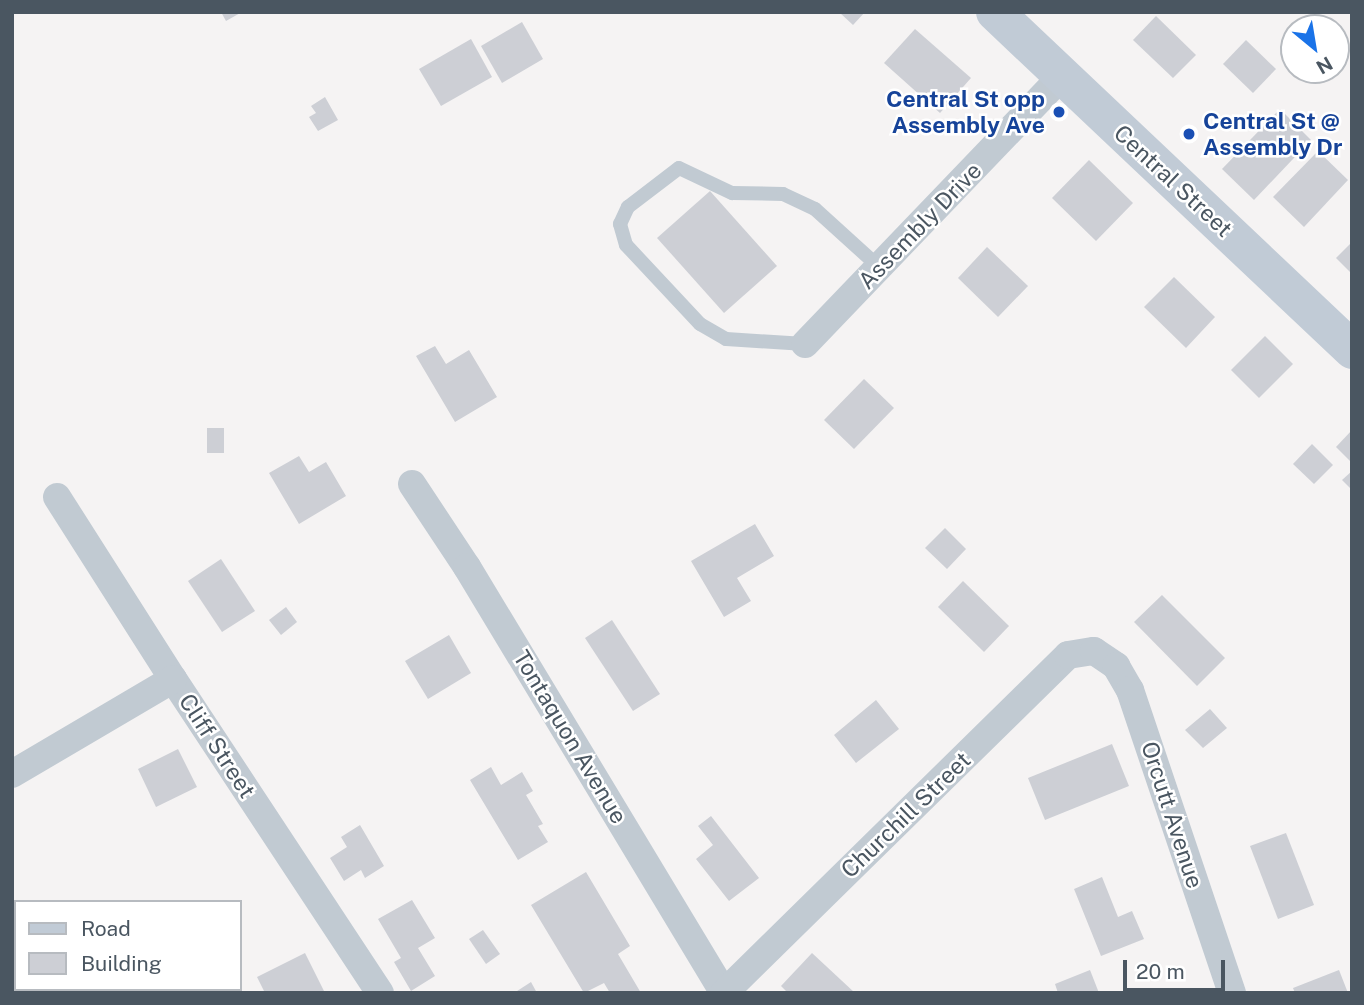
<!DOCTYPE html>
<style>
body{margin:0}
#map{position:relative;width:1364px;height:1005px;overflow:hidden;background:#f5f3f3;font-family:"Public Sans",sans-serif}
div>[style]{position:absolute}
.building>*{inset:0;background:#cdcfd5}
.lane>*{height:14px;margin:-7px;padding:0 7px;transform-origin:7px;border-radius:7px;background:#c1cad2}
.street>*{height:28px;margin:-14px;padding:0 14px;transform-origin:14px;border-radius:14px;background:#c1cad2}
.secondary>*{height:38px;margin:-19px;padding:0 19px;transform-origin:19px;border-radius:19px;background:#c1cbd6}
.dots>*{width:19px;height:19px;translate:-50% -50%;box-sizing:border-box;border:4px solid #fff;border-radius:50%}
span{translate:-50% -50%;white-space:nowrap;text-align:center;line-height:1.15;-webkit-text-stroke:5px #fff;paint-order:stroke}
.transit-label{font-size:23px;color:#164399;font-weight:700}
.right{translate:-100% -50%;text-align:right}
.left{translate:0 -50%;text-align:left}
.street-label{font-size:23px;color:#4a5661}
.frame{position:absolute;inset:0;border:14px solid #4a5661;pointer-events:none}
.legend{position:absolute;left:14px;top:900px;width:228px;height:91px;box-sizing:border-box;background:#fff;border:2px solid #b7bbc0;margin:0;padding:9px 12px;list-style:none;font-size:21px;color:#4a5661}
.legend li{display:flex;align-items:center;gap:14px;height:35px}
.legend b{width:35px;border:2px solid #b7bbc0}
.north{position:absolute;left:1280px;top:14px;width:70px;height:70px;box-sizing:border-box;background:#fff;border:2px solid #b7bbc0;border-radius:50%;rotate:150deg;font-size:19px;font-weight:700;line-height:28px;text-align:center;color:#4a5661}
.north::after{content:'';display:block;margin:auto;width:24px;height:32px;background:#1a73e8;clip-path:polygon(50% 0,100% 100%,50% 72%,0 100%)}
.scale{position:absolute;left:1123px;top:960px;width:102px;height:32px;box-sizing:border-box;border:4px solid #4a5661;border-top:0;padding-left:9px;font-size:21px;line-height:24px;white-space:nowrap;color:#4a5661;-webkit-text-stroke:5px #fff;paint-order:stroke}
</style>
<div id="map">
<div class="building">
<div style="clip-path:polygon(221px 12px,242px 12px,226px 21px)"></div>
<div style="clip-path:polygon(839px 12px,865px 12px,853px 25px)"></div>
<div style="clip-path:polygon(1156px 16px,1196px 55px,1173px 78px,1133px 40px)"></div>
<div style="clip-path:polygon(522px 22px,543px 59px,502px 83px,481px 46px)"></div>
<div style="clip-path:polygon(915px 29px,971px 78px,940px 113px,884px 63px)"></div>
<div style="clip-path:polygon(471px 39px,492px 77px,441px 106px,419px 69px)"></div>
<div style="clip-path:polygon(1246px 40px,1276px 69px,1253px 93px,1223px 64px)"></div>
<div style="clip-path:polygon(325px 97px,338px 120px,318px 131px,309px 117px,316px 113px,311px 106px)"></div>
<div style="clip-path:polygon(1280px 109px,1311px 140px,1254px 200px,1222px 169px)"></div>
<div style="clip-path:polygon(1318px 151px,1348px 180px,1304px 227px,1273px 197px)"></div>
<div style="clip-path:polygon(1089px 160px,1133px 203px,1096px 241px,1052px 198px)"></div>
<div style="clip-path:polygon(710px 191px,777px 266px,724px 313px,657px 238px)"></div>
<div style="clip-path:polygon(1352px 242px,1352px 274px,1336px 258px)"></div>
<div style="clip-path:polygon(987px 247px,1028px 286px,998px 317px,958px 278px)"></div>
<div style="clip-path:polygon(1174px 277px,1215px 317px,1186px 348px,1144px 307px)"></div>
<div style="clip-path:polygon(1265px 336px,1293px 364px,1259px 398px,1231px 370px)"></div>
<div style="clip-path:polygon(435px 346px,446px 364px,469px 350px,497px 397px,455px 422px,416px 356px)"></div>
<div style="clip-path:polygon(864px 379px,894px 408px,854px 449px,824px 420px)"></div>
<div style="clip-path:polygon(207px 428px,224px 428px,224px 453px,207px 453px)"></div>
<div style="clip-path:polygon(1352px 430px,1352px 463px,1336px 447px)"></div>
<div style="clip-path:polygon(1312px 444px,1333px 465px,1314px 484px,1293px 464px)"></div>
<div style="clip-path:polygon(299px 456px,309px 472px,326px 462px,346px 496px,299px 524px,269px 473px)"></div>
<div style="clip-path:polygon(1352px 471px,1352px 490px,1342px 480px)"></div>
<div style="clip-path:polygon(755px 524px,774px 556px,737px 578px,751px 601px,724px 617px,691px 561px)"></div>
<div style="clip-path:polygon(945px 528px,966px 549px,947px 569px,925px 548px)"></div>
<div style="clip-path:polygon(221px 559px,255px 611px,222px 632px,188px 581px)"></div>
<div style="clip-path:polygon(963px 581px,1009px 626px,984px 652px,938px 607px)"></div>
<div style="clip-path:polygon(1162px 595px,1225px 658px,1197px 686px,1134px 622px)"></div>
<div style="clip-path:polygon(286px 607px,297px 622px,281px 635px,269px 620px)"></div>
<div style="clip-path:polygon(612px 620px,660px 694px,633px 711px,585px 638px)"></div>
<div style="clip-path:polygon(449px 635px,471px 673px,428px 699px,405px 661px)"></div>
<div style="clip-path:polygon(876px 700px,899px 729px,856px 763px,834px 735px)"></div>
<div style="clip-path:polygon(1210px 709px,1227px 728px,1203px 748px,1185px 730px)"></div>
<div style="clip-path:polygon(1112px 744px,1129px 786px,1045px 820px,1028px 778px)"></div>
<div style="clip-path:polygon(178px 749px,197px 787px,156px 807px,138px 769px)"></div>
<div style="clip-path:polygon(491px 767px,501px 785px,522px 772px,533px 791px,526px 795px,543px 824px,538px 826px,548px 842px,518px 860px,470px 780px)"></div>
<div style="clip-path:polygon(711px 816px,759px 878px,729px 901px,696px 859px,713px 845px,698px 826px)"></div>
<div style="clip-path:polygon(360px 825px,384px 866px,365px 878px,361px 870px,344px 881px,330px 858px,347px 847px,341px 837px)"></div>
<div style="clip-path:polygon(1286px 833px,1314px 905px,1278px 919px,1250px 846px)"></div>
<div style="clip-path:polygon(586px 872px,630px 946px,618px 954px,641px 993px,610px 993px,604px 983px,584px 993px,531px 905px)"></div>
<div style="clip-path:polygon(1102px 877px,1118px 917px,1132px 911px,1144px 939px,1101px 956px,1074px 889px)"></div>
<div style="clip-path:polygon(412px 900px,435px 938px,418px 948px,435px 976px,411px 991px,394px 962px,401px 958px,378px 919px)"></div>
<div style="clip-path:polygon(483px 930px,500px 954px,486px 964px,469px 939px)"></div>
<div style="clip-path:polygon(305px 953px,325px 993px,265px 993px,257px 977px)"></div>
<div style="clip-path:polygon(812px 953px,855px 993px,788px 993px,781px 986px)"></div>
<div style="clip-path:polygon(1090px 970px,1099px 993px,1058px 993px,1055px 984px)"></div>
<div style="clip-path:polygon(1339px 970px,1348px 993px,1295px 993px,1293px 988px)"></div>
<div style="clip-path:polygon(531px 982px,537px 993px,514px 993px)"></div>
</div>
<div class="lane">
<div style="left:805px;top:344px;width:79px;rotate:-176.4deg"></div>
<div style="left:726px;top:339px;width:30px;rotate:-150deg"></div>
<div style="left:700px;top:324px;width:108px;rotate:-133.1deg"></div>
<div style="left:626px;top:245px;width:22px;rotate:-106deg"></div>
<div style="left:620px;top:224px;width:19px;rotate:-65deg"></div>
<div style="left:628px;top:207px;width:64px;rotate:-37.4deg"></div>
<div style="left:679px;top:168px;width:59px;rotate:25.3deg"></div>
<div style="left:732px;top:193px;width:51px;rotate:1.1deg"></div>
<div style="left:783px;top:194px;width:35px;rotate:25deg"></div>
<div style="left:815px;top:209px;width:88px;rotate:42.2deg"></div>
</div>
<div class="street">
<div style="left:805px;top:344px;width:371px;rotate:-46.2deg"></div>
<div style="left:412px;top:484px;width:100px;rotate:56.5deg"></div>
<div style="left:467px;top:567px;width:498px;rotate:58.9deg"></div>
<div style="left:57px;top:497px;width:216px;rotate:57.5deg"></div>
<div style="left:173px;top:679px;width:376px;rotate:56.6deg"></div>
<div style="left:12px;top:774px;width:187px;rotate:-30.5deg"></div>
<div style="left:724px;top:993px;width:482px;rotate:-44.5deg"></div>
<div style="left:1068px;top:655px;width:26px;rotate:-9deg"></div>
<div style="left:1094px;top:651px;width:27px;rotate:34deg"></div>
<div style="left:1116px;top:666px;width:28px;rotate:60deg"></div>
<div style="left:1130px;top:690px;width:320px;rotate:71.4deg"></div>
</div>
<div class="secondary">
<div style="left:995px;top:12px;width:492px;rotate:43.4deg"></div>
</div>
<div class="dots">
<div style="left:1059px;top:112px;background:#1a4fb4"></div>
<div style="left:1189px;top:134px;background:#1a4fb4"></div>
</div>
<div class="transit-label">
<span class="right" style="left:1045px;top:112px">Central St opp<br>Assembly Ave</span>
<span class="left" style="left:1203px;top:134px">Central St @<br>Assembly Dr</span>
</div>
<div class="street-label">
<span style="left:1173px;top:181px;rotate:43deg">Central Street</span>
<span style="left:920px;top:226px;rotate:-46deg">Assembly Drive</span>
<span style="left:570px;top:737px;rotate:59deg">Tontaquon Avenue</span>
<span style="left:217px;top:746px;rotate:57deg">Cliff Street</span>
<span style="left:906px;top:815px;rotate:-44deg">Churchill Street</span>
<span style="left:1172px;top:815px;rotate:72deg">Orcutt Avenue</span>
</div>
<div class="frame"></div>
<ul class="legend">
<li><b style="height:9px;background:#c1cbd6"></b>Road</li>
<li><b style="height:19px;background:#cdcfd5"></b>Building</li>
</ul>
<div class="north">N</div>
<div class="scale">20 m</div>
</div>
